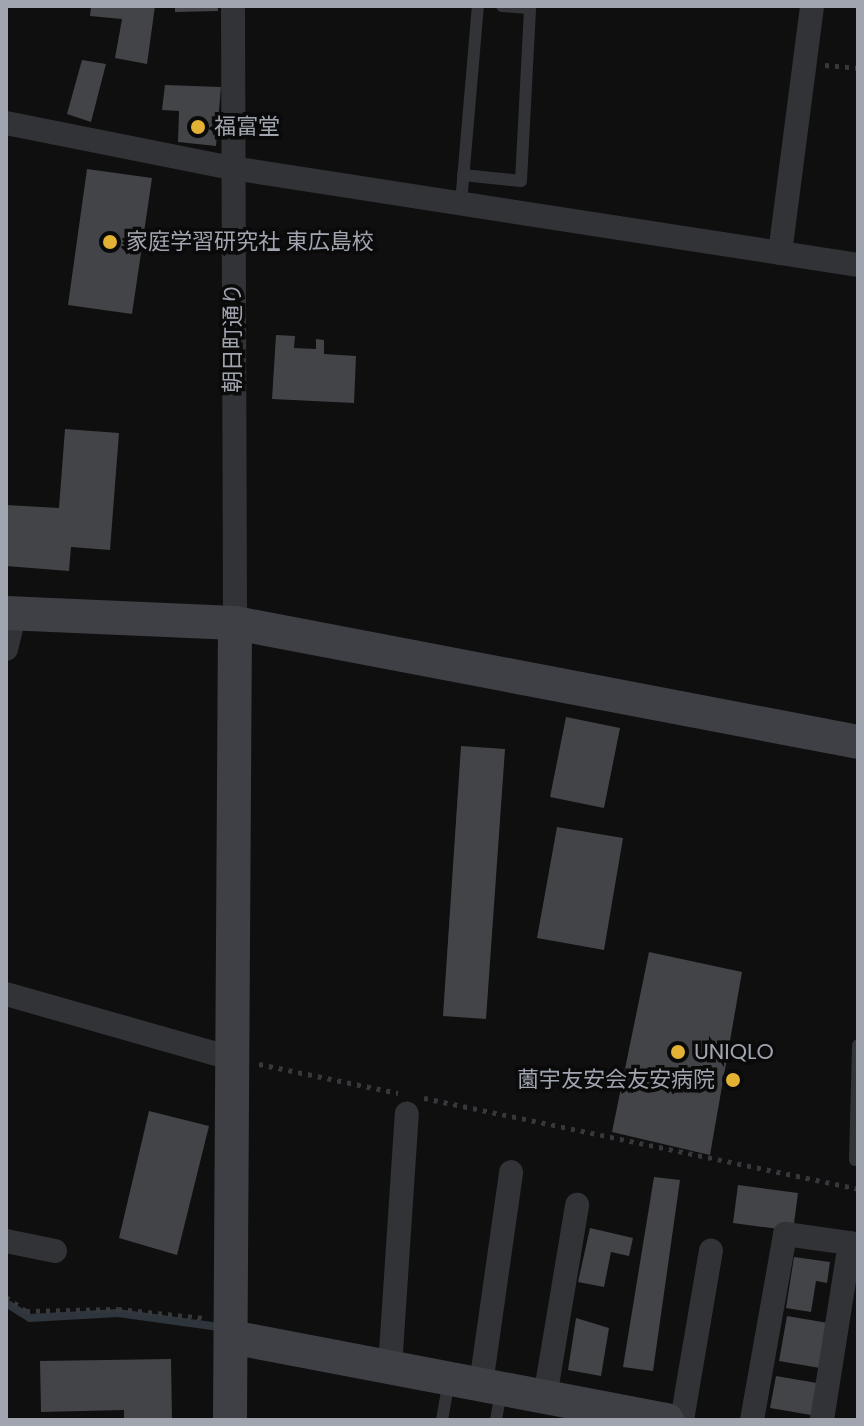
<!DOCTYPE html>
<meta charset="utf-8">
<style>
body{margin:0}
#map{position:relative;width:864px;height:1426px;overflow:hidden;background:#0f0f10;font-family:Poppins,"Noto Sans JP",sans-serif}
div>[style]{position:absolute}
.stream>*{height:8px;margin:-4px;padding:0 4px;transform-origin:4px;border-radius:4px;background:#2e353c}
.building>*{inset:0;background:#434448}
.path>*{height:5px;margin-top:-2.5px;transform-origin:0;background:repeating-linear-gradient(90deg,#36383c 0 4px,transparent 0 10px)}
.lane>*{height:12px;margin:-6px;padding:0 6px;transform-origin:6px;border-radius:6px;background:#323337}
.street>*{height:24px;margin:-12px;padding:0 12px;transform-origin:12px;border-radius:12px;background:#323337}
.secondary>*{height:34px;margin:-17px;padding:0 17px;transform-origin:17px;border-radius:17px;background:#3e4045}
.dots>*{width:22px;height:22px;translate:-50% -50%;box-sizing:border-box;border:4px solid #0a0a0b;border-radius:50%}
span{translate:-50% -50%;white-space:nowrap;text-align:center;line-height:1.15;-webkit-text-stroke:7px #0a0a0b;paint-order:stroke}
.poi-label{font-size:22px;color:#a1a5b0}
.left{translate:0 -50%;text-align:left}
.right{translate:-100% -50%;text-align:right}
.street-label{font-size:22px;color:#a1a5b0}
.frame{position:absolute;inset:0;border:8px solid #a1a5b0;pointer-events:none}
</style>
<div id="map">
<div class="stream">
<div style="left:6px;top:1303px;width:28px;rotate:32deg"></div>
<div style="left:30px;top:1318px;width:88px;rotate:-3.3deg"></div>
<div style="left:118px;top:1313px;width:102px;rotate:7.9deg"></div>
</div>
<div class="building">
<div style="clip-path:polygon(91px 6px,155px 6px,147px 64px,115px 58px,122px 19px,90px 16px)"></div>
<div style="clip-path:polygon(175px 6px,218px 6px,218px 11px,175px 12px)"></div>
<div style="clip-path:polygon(82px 60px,106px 64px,91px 122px,67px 114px)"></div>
<div style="clip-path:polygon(165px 85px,221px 87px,216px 146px,178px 142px,179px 111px,162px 110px)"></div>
<div style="clip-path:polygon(87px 169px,152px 178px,132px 314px,68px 305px)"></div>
<div style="clip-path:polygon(276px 335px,295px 336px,294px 348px,316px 349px,316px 339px,324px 340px,324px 354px,356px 356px,354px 403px,272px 399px)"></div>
<div style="clip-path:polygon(65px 429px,119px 433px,110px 550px,71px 547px,69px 571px,6px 566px,6px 505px,59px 508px)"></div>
<div style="clip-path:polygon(566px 717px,620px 728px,604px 808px,550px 797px)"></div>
<div style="clip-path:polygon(461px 746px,505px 749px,486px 1019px,443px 1016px)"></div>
<div style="clip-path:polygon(557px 827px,623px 838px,604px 950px,537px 938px)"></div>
<div style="clip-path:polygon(649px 952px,742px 972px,710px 1155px,612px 1132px)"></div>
<div style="clip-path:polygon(149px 1111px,209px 1126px,177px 1255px,119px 1238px)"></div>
<div style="clip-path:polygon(654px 1177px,680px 1180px,653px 1371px,623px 1367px)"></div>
<div style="clip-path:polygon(738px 1185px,798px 1193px,793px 1231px,733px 1223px)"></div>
<div style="clip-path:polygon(590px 1228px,633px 1238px,629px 1256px,611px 1252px,604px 1287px,578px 1282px)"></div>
<div style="clip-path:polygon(794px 1257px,830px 1262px,827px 1283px,816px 1281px,811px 1312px,786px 1308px)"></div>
<div style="clip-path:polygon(787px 1316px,828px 1323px,820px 1368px,779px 1361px)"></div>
<div style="clip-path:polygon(576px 1318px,609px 1328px,601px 1376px,568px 1370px)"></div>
<div style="clip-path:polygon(171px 1359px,172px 1420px,124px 1420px,124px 1410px,41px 1412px,40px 1361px)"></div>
<div style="clip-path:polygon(776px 1376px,817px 1383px,811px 1415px,770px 1408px)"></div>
</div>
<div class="path">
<div style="left:825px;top:65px;width:33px;rotate:5deg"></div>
<div style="left:259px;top:1064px;width:142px;rotate:11.8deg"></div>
<div style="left:424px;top:1098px;width:443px;rotate:11.8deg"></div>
<div style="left:6px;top:1297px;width:24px;rotate:35deg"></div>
<div style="left:26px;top:1311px;width:92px;rotate:-1.2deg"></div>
<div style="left:118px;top:1309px;width:86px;rotate:6deg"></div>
</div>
<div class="lane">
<div style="left:463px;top:175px;width:58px;rotate:5.9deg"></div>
<div style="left:521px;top:181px;width:173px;rotate:-87deg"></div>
<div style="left:530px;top:8px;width:28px;rotate:-176deg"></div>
<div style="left:461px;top:203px;width:198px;rotate:-85.1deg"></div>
<div style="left:855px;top:1160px;width:115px;rotate:-88.5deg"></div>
<div style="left:442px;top:1420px;width:39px;rotate:-80deg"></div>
<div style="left:496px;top:1420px;width:28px;rotate:-80deg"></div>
</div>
<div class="street">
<div style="left:233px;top:6px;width:617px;rotate:89.81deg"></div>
<div style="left:6px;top:123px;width:230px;rotate:11.3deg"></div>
<div style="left:232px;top:168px;width:633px;rotate:8.81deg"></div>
<div style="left:780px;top:253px;width:249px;rotate:-82.6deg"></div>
<div style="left:6px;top:649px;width:36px;rotate:-76deg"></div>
<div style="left:6px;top:994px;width:234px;rotate:15.9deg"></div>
<div style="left:6px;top:1241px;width:50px;rotate:11.5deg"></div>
<div style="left:390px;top:1367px;width:254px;rotate:-86.2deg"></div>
<div style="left:481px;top:1384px;width:214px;rotate:-81.9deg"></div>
<div style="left:545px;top:1397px;width:195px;rotate:-80.5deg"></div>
<div style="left:682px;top:1420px;width:172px;rotate:-80.3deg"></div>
<div style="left:752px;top:1420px;width:189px;rotate:-79.9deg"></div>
<div style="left:785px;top:1234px;width:66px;rotate:7.9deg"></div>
<div style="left:850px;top:1243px;width:179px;rotate:99deg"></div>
</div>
<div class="secondary">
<div style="left:6px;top:613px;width:229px;rotate:2.5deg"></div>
<div style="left:235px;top:623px;width:634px;rotate:10.81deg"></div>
<div style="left:231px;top:1337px;width:444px;rotate:10.8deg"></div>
<div style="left:230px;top:1420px;width:797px;rotate:-89.64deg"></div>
</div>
<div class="dots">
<div style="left:198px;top:127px;background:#e3b234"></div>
<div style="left:110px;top:242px;background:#e3b234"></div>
<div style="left:678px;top:1052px;background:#e3b234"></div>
<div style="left:733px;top:1080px;background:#e3b234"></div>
</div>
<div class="poi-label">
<span class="left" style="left:214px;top:127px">福富堂</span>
<span class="left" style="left:126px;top:242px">家庭学習研究社 東広島校</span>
<span class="left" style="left:694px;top:1052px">UNIQLO</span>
<span class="right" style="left:715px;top:1080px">薗宇友安会友安病院</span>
</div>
<div class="street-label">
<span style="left:233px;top:338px;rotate:-90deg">朝日町通り</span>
</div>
<div class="frame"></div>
</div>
